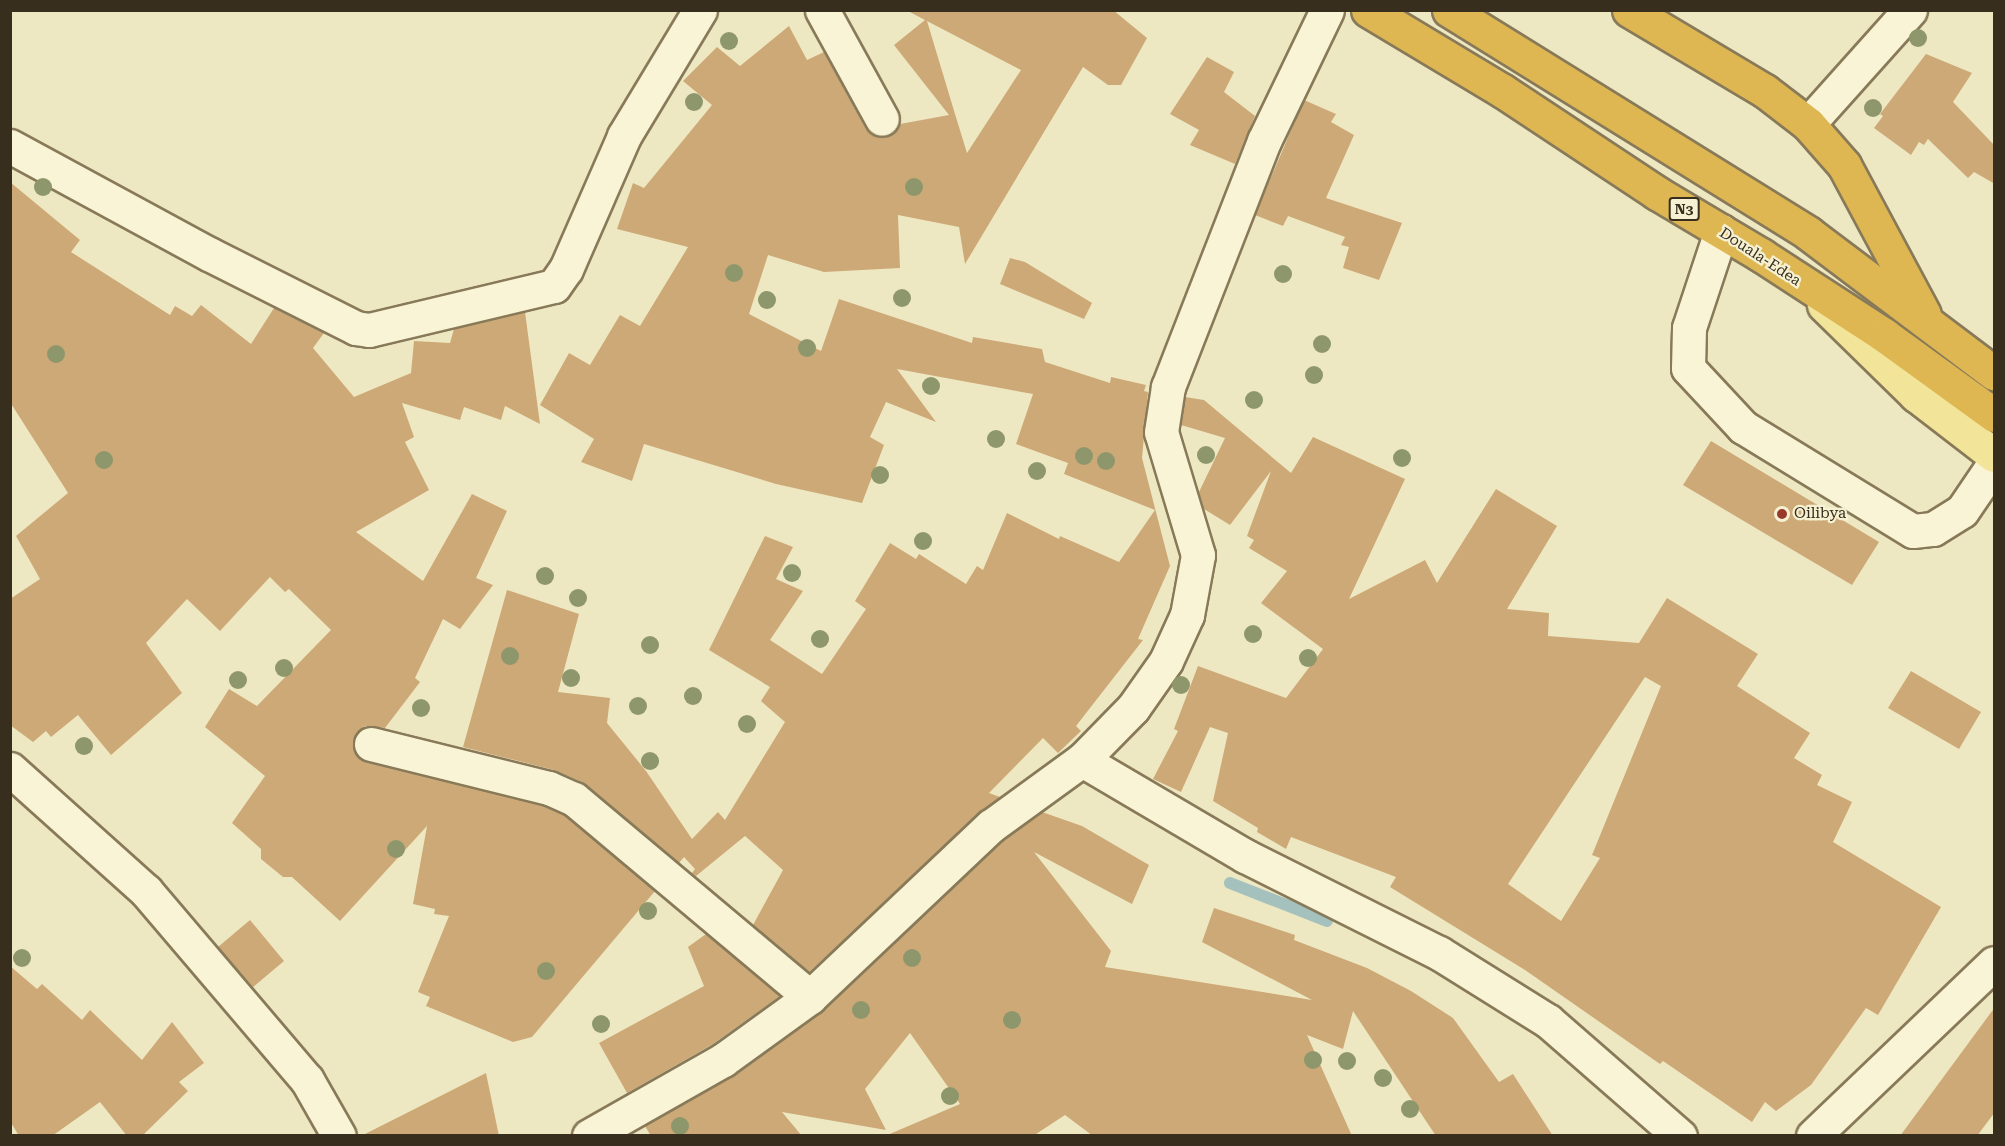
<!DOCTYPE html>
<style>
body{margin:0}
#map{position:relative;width:2005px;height:1146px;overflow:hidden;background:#eee8c2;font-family:"Roboto Serif",serif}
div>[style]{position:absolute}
.stream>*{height:12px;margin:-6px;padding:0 6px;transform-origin:6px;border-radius:6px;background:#a4c1bd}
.building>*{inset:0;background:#cda977}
.roads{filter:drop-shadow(2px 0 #887a59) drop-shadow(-2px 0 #887a59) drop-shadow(0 2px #887a59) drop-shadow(0 -2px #887a59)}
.minor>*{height:33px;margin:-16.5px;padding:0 16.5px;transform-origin:16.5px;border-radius:16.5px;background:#f9f4d5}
.major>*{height:33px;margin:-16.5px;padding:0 16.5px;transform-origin:16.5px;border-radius:16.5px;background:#f2e499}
.highway>*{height:33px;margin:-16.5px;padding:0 16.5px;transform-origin:16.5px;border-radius:16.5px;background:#deb752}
.trees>*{width:18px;height:18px;margin:-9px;border-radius:50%;background:#8e976b}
.dots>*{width:16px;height:16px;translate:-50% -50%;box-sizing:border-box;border:3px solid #f5f1d2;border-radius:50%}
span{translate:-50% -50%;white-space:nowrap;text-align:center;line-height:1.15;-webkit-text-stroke:4.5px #f5f1d2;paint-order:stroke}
.shield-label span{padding:2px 4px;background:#f5f1d2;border:2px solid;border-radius:4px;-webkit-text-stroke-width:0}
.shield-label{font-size:14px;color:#382e1d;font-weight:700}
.street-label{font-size:15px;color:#382e1d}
.poi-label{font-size:15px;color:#382e1d}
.left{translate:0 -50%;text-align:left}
.frame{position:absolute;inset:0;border:12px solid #382e1d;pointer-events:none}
</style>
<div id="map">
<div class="stream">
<div style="left:1230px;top:883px;width:104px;rotate:21.4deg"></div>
</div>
<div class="building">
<div style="clip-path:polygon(evenodd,906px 10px,1113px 10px,1147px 38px,1121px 85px,1108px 85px,1083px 67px,965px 264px,959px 227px,898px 215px,900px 268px,824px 272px,768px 255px,749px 314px,821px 351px,839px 299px,972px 343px,973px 337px,1042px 349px,1045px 362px,1110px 383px,1111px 377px,1146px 385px,1144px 391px,1148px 392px,1142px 458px,1170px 566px,1138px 639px,1143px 640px,1076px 726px,1081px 731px,1058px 753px,1043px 738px,989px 793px,1000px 797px,809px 972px,753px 925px,783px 870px,745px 836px,696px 876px,692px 873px,695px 869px,684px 857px,679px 863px,582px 782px,554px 770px,463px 747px,507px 590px,579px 614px,558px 692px,610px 698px,607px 723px,646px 771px,692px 839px,718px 812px,725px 820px,785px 722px,761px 701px,770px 687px,709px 650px,765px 536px,793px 547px,776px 579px,803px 591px,770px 640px,822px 674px,866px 609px,855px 601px,890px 543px,916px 559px,919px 554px,966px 584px,977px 566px,983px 570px,1007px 513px,1059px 539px,1060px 536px,1119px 562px,1155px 510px,1064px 474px,1068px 463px,1016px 444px,1033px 394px,897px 369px,936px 422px,886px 402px,870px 437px,884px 445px,862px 503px,776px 484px,644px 444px,632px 481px,581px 462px,594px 439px,540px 405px,569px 353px,590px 365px,620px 315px,640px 326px,688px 247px,617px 229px,633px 183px,644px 188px,712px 105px,683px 81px,717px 47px,740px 66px,789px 26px,807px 60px,824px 52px,866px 129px,873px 135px,890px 136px,900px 124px,949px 115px,894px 45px,925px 20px,906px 10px,927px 21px,1021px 70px,967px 153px,955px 114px,927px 21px)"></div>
<div style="clip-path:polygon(1926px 54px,1972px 73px,1953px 102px,1995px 146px,1995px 184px,1974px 172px,1968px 178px,1928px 139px,1924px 145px,1919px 142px,1911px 155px,1874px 128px,1883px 116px,1880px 114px)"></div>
<div style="clip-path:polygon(1207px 57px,1234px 72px,1224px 92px,1255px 116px,1235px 164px,1190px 145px,1199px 130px,1170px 114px)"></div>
<div style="clip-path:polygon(1304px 100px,1336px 114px,1331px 122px,1354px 135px,1326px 198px,1402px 223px,1379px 280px,1343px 268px,1349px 247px,1341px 245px,1345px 237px,1288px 216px,1283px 226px,1255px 215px)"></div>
<div style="clip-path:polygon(10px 182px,80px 240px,71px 252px,170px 315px,175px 306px,192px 316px,201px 305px,251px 344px,274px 308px,324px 333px,313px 348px,354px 397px,411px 373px,414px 341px,450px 343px,454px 329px,525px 312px,540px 424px,505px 406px,501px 420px,464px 407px,460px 420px,402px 403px,414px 437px,405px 442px,429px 490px,356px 532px,423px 581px,472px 494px,507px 511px,476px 578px,493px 585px,460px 629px,443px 619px,415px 678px,420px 682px,385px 728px,365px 726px,353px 740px,358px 757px,366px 762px,543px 806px,564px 815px,655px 891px,532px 1037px,513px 1042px,426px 1006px,430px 997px,418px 992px,449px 916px,434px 914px,435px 909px,413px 904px,427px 826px,340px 921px,292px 877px,283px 877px,261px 859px,261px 849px,232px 823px,265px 776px,205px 727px,229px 689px,257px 706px,331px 630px,289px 589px,285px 592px,270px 577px,220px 631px,187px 599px,146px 643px,182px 693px,111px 755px,78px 715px,51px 737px,46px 731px,33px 742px,10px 725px,10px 599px,40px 579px,16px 536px,68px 493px,10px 402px)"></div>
<div style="clip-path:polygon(1010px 258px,1025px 262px,1092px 303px,1084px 319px,1000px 284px)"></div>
<div style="clip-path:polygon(evenodd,1185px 397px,1204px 400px,1291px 473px,1313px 437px,1405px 479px,1349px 599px,1425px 560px,1437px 583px,1496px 489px,1557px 526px,1507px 609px,1549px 613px,1548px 636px,1639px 643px,1667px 598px,1758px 654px,1737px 686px,1810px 733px,1794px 758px,1822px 775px,1817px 785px,1852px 802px,1833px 842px,1941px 907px,1878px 1015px,1866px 1008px,1811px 1085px,1776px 1111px,1765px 1102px,1752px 1122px,1663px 1061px,1660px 1064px,1525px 970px,1390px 887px,1396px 877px,1291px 837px,1286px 849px,1257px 832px,1258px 828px,1213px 801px,1228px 733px,1210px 727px,1181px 792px,1153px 779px,1178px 731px,1174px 729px,1198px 666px,1286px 698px,1323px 649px,1261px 603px,1287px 571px,1249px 548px,1254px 540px,1247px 536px,1271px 471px,1230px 525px,1204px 509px,1199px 492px,1225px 438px,1181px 425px,1185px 397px,1645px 677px,1661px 686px,1592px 855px,1600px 858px,1561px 921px,1508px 884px,1645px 677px)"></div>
<div style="clip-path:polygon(1711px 441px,1879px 542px,1852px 585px,1683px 485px)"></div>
<div style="clip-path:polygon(1911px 671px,1981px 712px,1959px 749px,1888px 708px)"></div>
<div style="clip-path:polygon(1042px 812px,1082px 826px,1149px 865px,1132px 904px,1034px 852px,1111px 951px,1105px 967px,1312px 1000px,1202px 942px,1214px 908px,1295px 935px,1294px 940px,1367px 968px,1411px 991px,1453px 1018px,1499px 1082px,1513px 1074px,1553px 1136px,1436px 1136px,1353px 1011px,1343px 1049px,1307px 1035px,1352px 1136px,1093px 1136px,1065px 1115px,1033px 1136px,885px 1136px,960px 1104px,910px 1033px,865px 1089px,886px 1130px,782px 1112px,802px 1136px,651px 1136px,645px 1126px,732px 1076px,821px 1012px,1003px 840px)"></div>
<div style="clip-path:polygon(250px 920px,284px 961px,253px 987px,218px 947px)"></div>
<div style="clip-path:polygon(706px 934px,780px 996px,713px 1044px,627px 1093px,599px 1043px,704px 986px,688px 947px)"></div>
<div style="clip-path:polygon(10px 966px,37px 989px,42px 984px,82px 1020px,90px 1010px,142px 1060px,172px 1022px,204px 1063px,179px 1082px,188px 1091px,142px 1136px,127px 1136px,100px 1102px,52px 1136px,19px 1136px,10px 1121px)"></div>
<div style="clip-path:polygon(1995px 1007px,1995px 1112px,1977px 1136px,1900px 1136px)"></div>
<div style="clip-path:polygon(486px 1073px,499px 1136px,361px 1136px)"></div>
</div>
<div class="roads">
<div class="minor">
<div style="left:822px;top:10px;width:124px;rotate:61.2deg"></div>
<div style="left:1808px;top:124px;width:153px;rotate:-48.2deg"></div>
<div style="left:10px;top:146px;width:226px;rotate:28.5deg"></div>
<div style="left:209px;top:254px;width:165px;rotate:26.7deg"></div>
<div style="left:356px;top:328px;width:13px;rotate:9deg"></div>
<div style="left:369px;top:330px;width:190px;rotate:-13.4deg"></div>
<div style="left:554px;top:286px;width:21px;rotate:-55deg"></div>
<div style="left:566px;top:269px;width:145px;rotate:-66.4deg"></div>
<div style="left:624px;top:136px;width:147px;rotate:-58.9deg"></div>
<div style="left:1721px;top:231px;width:102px;rotate:108.3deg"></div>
<div style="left:1689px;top:328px;width:40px;rotate:91.4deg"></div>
<div style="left:1688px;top:368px;width:81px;rotate:47deg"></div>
<div style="left:1743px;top:427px;width:199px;rotate:31.5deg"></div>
<div style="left:1913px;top:531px;width:20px;rotate:-6deg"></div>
<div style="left:1933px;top:529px;width:34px;rotate:-32deg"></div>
<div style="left:1962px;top:511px;width:57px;rotate:-55.8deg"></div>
<div style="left:371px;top:744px;width:183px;rotate:13.9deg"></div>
<div style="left:549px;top:788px;width:27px;rotate:24deg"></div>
<div style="left:574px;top:799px;width:308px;rotate:40deg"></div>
<div style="left:1082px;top:760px;width:189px;rotate:30.5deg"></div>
<div style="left:1245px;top:856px;width:217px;rotate:26.6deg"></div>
<div style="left:1439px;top:953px;width:128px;rotate:32deg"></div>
<div style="left:1548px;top:1021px;width:175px;rotate:41.1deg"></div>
<div style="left:10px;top:769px;width:183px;rotate:41.9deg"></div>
<div style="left:146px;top:891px;width:248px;rotate:49.6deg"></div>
<div style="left:307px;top:1080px;width:64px;rotate:60.3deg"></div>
<div style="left:589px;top:1136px;width:154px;rotate:-29.6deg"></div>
<div style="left:723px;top:1060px;width:107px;rotate:-35.9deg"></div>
<div style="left:810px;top:997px;width:249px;rotate:-43.4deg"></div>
<div style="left:991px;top:826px;width:112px;rotate:-36deg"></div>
<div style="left:1082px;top:760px;width:73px;rotate:-45.6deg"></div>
<div style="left:1133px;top:708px;width:57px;rotate:-54.9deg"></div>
<div style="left:1166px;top:661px;width:51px;rotate:-65.5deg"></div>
<div style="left:1187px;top:615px;width:61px;rotate:-79.6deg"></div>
<div style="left:1198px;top:555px;width:128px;rotate:-106.7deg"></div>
<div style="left:1161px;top:432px;width:46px;rotate:-81.2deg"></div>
<div style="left:1168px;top:387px;width:264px;rotate:-68.7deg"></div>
<div style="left:1264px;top:141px;width:145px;rotate:-64.3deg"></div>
<div style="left:1813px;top:1136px;width:250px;rotate:-43.7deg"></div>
</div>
<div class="major">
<div style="left:1824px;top:305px;width:129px;rotate:44.4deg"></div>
<div style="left:1916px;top:395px;width:98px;rotate:37.6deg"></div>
</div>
<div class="highway">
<div style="left:1368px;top:10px;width:157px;rotate:31deg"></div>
<div style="left:1503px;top:91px;width:185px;rotate:33.5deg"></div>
<div style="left:1657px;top:193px;width:121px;rotate:30.8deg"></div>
<div style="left:1761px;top:255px;width:147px;rotate:33deg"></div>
<div style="left:1884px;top:335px;width:136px;rotate:36deg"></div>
<div style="left:1449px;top:10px;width:423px;rotate:31.8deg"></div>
<div style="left:1808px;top:233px;width:233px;rotate:37deg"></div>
<div style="left:1629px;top:10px;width:158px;rotate:30.8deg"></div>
<div style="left:1765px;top:91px;width:54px;rotate:37.5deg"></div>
<div style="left:1808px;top:124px;width:55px;rotate:48.7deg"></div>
<div style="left:1844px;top:165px;width:169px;rotate:61.8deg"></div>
</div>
</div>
<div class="trees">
<div style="left:1918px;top:38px"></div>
<div style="left:729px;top:41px"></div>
<div style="left:694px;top:102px"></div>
<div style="left:1873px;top:108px"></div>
<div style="left:43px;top:187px"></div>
<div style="left:914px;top:187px"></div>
<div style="left:734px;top:273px"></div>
<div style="left:1283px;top:274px"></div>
<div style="left:902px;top:298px"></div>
<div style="left:767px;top:300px"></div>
<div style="left:1322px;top:344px"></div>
<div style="left:807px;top:348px"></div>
<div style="left:56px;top:354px"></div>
<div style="left:1314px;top:375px"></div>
<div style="left:931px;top:386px"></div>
<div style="left:1254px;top:400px"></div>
<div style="left:996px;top:439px"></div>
<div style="left:1206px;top:455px"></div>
<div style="left:1084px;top:456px"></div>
<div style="left:1402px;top:458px"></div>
<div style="left:104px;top:460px"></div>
<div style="left:1106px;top:461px"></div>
<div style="left:1037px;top:471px"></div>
<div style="left:880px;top:475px"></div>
<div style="left:923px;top:541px"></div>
<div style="left:792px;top:573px"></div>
<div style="left:545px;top:576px"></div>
<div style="left:578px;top:598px"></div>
<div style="left:1253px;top:634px"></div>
<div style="left:820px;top:639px"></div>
<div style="left:650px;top:645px"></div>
<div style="left:510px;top:656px"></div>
<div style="left:1308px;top:658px"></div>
<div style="left:284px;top:668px"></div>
<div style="left:571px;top:678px"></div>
<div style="left:238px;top:680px"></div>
<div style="left:1181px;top:685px"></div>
<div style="left:693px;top:696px"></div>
<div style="left:638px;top:706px"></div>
<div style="left:421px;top:708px"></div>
<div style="left:747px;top:724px"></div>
<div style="left:84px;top:746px"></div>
<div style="left:650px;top:761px"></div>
<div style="left:396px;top:849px"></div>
<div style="left:648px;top:911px"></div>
<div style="left:22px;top:958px"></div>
<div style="left:912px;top:958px"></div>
<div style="left:546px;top:971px"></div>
<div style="left:861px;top:1010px"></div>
<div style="left:1012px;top:1020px"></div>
<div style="left:601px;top:1024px"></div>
<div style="left:1313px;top:1060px"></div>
<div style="left:1347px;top:1061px"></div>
<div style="left:1383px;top:1078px"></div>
<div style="left:950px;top:1096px"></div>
<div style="left:1410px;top:1109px"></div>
<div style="left:680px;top:1126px"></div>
</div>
<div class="dots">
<div style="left:1782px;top:514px;background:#973a29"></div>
</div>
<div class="shield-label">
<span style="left:1684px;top:209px">N3</span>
</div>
<div class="street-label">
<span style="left:1760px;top:257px;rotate:33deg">Douala-Edea</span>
</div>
<div class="poi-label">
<span class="left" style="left:1794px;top:514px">Oilibya</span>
</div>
<div class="frame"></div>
</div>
